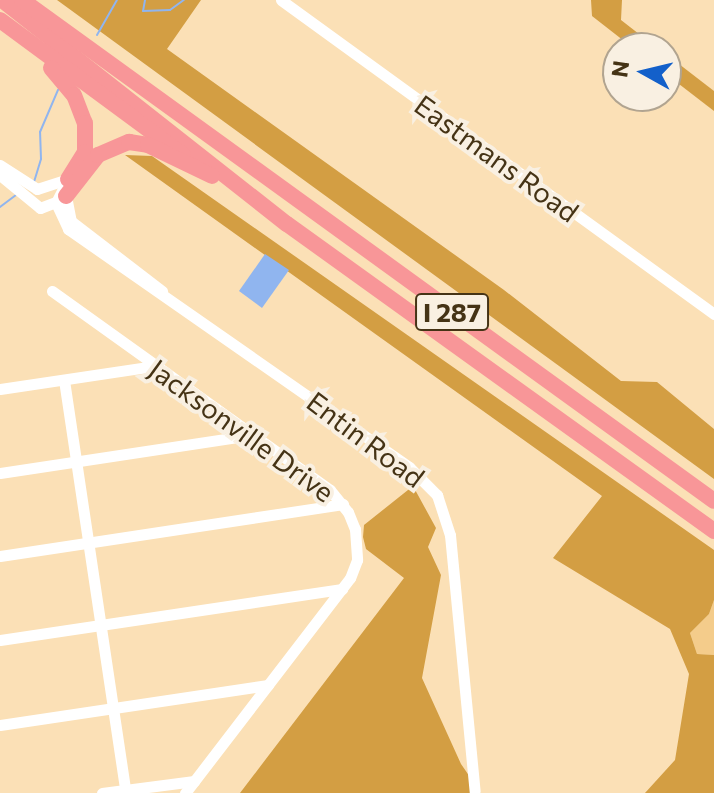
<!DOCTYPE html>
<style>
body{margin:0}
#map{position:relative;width:714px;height:793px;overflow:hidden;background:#fbe0b6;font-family:Commissioner,sans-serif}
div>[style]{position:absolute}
.green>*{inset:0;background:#f4cc8b}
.forest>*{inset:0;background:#d39e43}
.water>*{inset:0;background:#90b5ef}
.stream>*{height:2px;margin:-1px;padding:0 1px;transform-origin:1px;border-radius:1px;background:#90b5ef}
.minor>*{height:11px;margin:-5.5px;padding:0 5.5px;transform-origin:5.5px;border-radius:5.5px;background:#fff}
.highway>*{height:16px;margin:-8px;padding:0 8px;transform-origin:8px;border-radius:8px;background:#f89698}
span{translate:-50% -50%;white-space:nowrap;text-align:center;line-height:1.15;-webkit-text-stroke:8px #f9f0e2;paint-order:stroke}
.shield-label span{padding:2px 6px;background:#f9f0e2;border:2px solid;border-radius:6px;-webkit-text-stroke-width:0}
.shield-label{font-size:26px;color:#453315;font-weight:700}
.street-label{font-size:28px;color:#453315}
.north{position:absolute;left:602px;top:32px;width:80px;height:80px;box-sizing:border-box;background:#f9f0e2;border:2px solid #b1a490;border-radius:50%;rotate:278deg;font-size:22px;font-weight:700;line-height:32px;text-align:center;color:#453315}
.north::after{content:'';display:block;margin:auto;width:28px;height:36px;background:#1360ca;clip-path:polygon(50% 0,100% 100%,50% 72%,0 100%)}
</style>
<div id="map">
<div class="green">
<div style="clip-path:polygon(714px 600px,714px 655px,697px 654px,690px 633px,709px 614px)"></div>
</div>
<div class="forest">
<div style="clip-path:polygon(57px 0,201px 0,167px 49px,504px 290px,621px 381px,657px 382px,714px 429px,714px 479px)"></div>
<div style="clip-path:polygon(591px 0,622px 0,621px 20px,657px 48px,633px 48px,592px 16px)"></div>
<div style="clip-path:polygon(666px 54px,714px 91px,714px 111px,666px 74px)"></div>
<div style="clip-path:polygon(125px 155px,152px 156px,714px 550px,714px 600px,709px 614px,690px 633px,697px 654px,714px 655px,714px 793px,645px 793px,675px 760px,689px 674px,670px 629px,553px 558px,602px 496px)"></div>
<div style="clip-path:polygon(413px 486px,436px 528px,428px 547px,441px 575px,422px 678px,461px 764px,481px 793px,240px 793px,404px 578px,366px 549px,363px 537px,364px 525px)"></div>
</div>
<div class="water">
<div style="clip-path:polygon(265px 254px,289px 270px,262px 308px,239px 291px)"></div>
</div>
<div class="stream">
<div style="left:145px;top:0;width:11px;rotate:100deg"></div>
<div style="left:143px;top:11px;width:27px;rotate:-2deg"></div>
<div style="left:170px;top:10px;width:17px;rotate:-36deg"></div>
<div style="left:97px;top:35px;width:40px;rotate:-60.3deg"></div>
<div style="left:34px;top:182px;width:24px;rotate:-73deg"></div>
<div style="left:41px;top:159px;width:27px;rotate:-92deg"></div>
<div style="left:40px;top:132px;width:46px;rotate:-66.8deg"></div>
<div style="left:0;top:207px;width:20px;rotate:-37deg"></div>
</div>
<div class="minor">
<div style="left:281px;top:0;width:535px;rotate:35.95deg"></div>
<div style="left:0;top:165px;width:44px;rotate:33deg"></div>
<div style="left:37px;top:189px;width:32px;rotate:-18deg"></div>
<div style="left:0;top:175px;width:52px;rotate:39.5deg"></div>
<div style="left:40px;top:208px;width:22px;rotate:-21deg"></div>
<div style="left:68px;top:179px;width:27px;rotate:117deg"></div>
<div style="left:56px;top:203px;width:29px;rotate:65deg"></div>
<div style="left:68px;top:229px;width:416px;rotate:34.9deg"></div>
<div style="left:409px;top:467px;width:40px;rotate:45deg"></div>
<div style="left:437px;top:495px;width:42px;rotate:72deg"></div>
<div style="left:450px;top:535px;width:259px;rotate:84.5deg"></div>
<div style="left:66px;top:196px;width:25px;rotate:79deg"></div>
<div style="left:71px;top:221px;width:115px;rotate:37.6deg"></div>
<div style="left:52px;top:291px;width:342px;rotate:35.6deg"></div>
<div style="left:330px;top:490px;width:28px;rotate:51deg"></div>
<div style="left:348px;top:512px;width:18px;rotate:68deg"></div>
<div style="left:355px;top:529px;width:31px;rotate:86deg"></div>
<div style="left:357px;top:560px;width:19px;rotate:111deg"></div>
<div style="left:350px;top:578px;width:271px;rotate:127.5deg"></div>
<div style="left:64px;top:380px;width:415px;rotate:81.5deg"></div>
<div style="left:0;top:389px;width:155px;rotate:-8.5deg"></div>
<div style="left:0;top:473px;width:255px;rotate:-8.6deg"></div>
<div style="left:0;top:556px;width:347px;rotate:-8.6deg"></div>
<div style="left:0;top:640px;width:346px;rotate:-8.5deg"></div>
<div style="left:0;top:725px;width:271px;rotate:-8.5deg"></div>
<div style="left:102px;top:793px;width:93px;rotate:-7.4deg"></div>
</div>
<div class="highway">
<div style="left:2px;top:0;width:362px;rotate:38.2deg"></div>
<div style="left:287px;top:224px;width:526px;rotate:35.71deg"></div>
<div style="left:22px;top:0;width:854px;rotate:35.9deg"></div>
<div style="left:0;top:20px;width:227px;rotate:36.4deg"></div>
<div style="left:51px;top:68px;width:35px;rotate:50deg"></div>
<div style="left:74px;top:95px;width:30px;rotate:69deg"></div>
<div style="left:85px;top:123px;width:29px;rotate:90deg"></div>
<div style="left:85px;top:152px;width:32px;rotate:122deg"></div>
<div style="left:66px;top:196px;width:52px;rotate:-52deg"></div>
<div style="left:98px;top:155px;width:34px;rotate:-23deg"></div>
<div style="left:129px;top:142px;width:19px;rotate:9deg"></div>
<div style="left:148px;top:145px;width:71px;rotate:25.8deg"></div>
</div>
<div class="shield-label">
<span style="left:452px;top:312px">I 287</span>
</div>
<div class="street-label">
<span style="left:497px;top:158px;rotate:36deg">Eastmans Road</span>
<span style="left:242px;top:430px;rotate:36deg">Jacksonville Drive</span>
<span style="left:366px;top:439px;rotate:37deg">Entin Road</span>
</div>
<div class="north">N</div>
</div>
